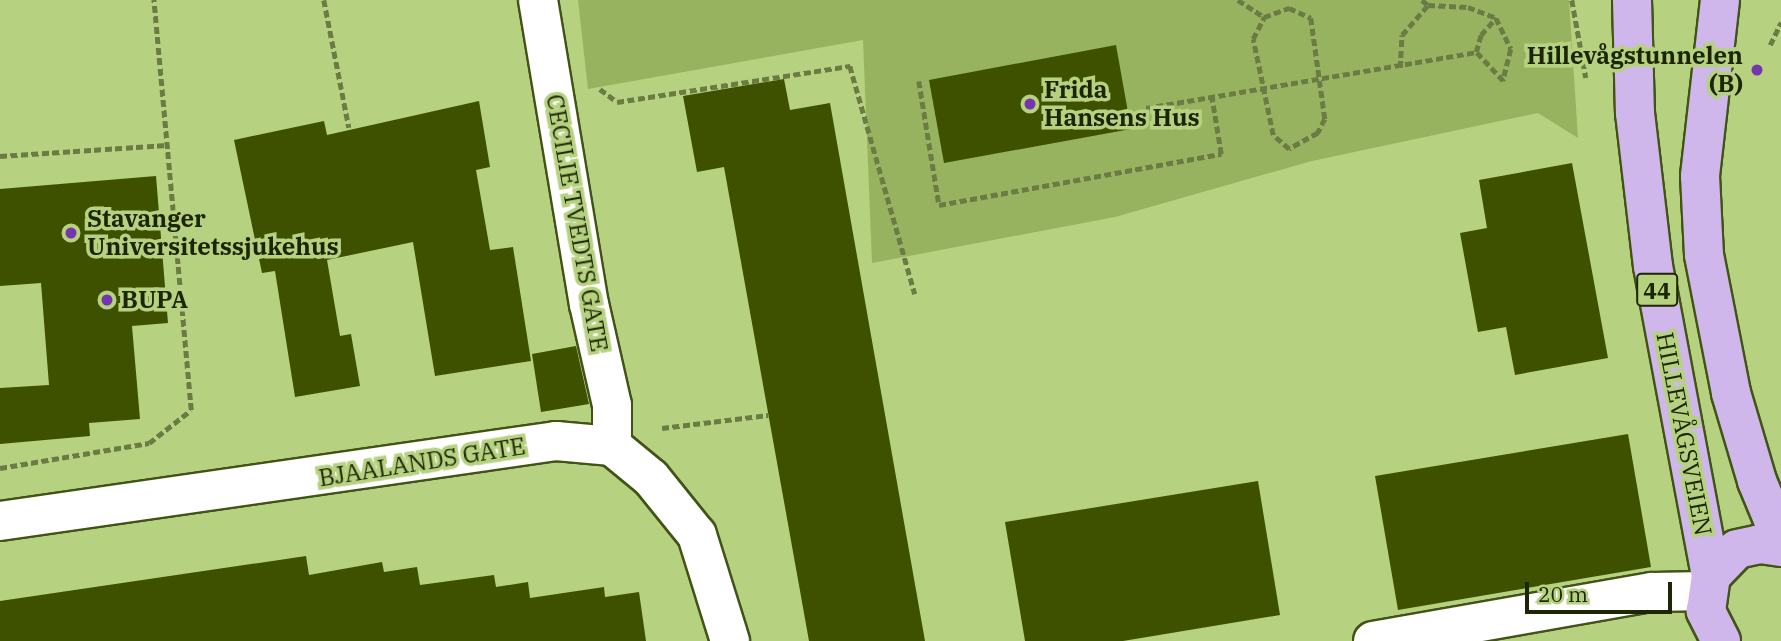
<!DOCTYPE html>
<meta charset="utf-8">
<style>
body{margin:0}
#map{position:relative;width:1781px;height:641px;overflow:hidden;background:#b6d180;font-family:"IBM Plex Serif",serif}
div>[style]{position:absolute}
.green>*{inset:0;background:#98b360}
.building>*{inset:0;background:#3e5100}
.path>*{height:4.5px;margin-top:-2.25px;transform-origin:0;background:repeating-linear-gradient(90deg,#6a7c43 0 7px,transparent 0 10.5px)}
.roads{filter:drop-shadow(2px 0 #425316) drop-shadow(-2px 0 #425316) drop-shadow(0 2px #425316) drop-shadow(0 -2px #425316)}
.street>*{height:38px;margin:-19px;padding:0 19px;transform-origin:19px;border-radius:19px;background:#fff}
.primary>*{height:38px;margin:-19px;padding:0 19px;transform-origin:19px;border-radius:19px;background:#cfb7ec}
.dots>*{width:19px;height:19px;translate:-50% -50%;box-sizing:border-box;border:4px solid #b6d180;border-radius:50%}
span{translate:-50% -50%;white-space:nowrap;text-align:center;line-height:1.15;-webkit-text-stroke:7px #b6d180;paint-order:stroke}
.shield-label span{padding:2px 5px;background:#b6d180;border:2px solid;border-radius:5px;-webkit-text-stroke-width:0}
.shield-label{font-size:23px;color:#1c2604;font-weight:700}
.poi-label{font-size:24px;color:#1c2604;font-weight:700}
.right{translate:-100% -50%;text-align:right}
.left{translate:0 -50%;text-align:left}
.street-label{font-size:24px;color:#1c2604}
.scale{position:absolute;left:1525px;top:582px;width:147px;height:32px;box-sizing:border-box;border:4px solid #1c2604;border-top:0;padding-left:9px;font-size:21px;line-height:24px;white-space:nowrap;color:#1c2604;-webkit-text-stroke:5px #b6d180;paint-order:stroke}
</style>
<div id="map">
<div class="green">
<div style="clip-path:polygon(578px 0,1569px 0,1578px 138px,1538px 113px,1312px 161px,1115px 217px,872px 263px,863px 40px,588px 89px)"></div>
</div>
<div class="building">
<div style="clip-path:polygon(1116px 45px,1131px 129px,944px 163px,929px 80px)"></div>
<div style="clip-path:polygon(784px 79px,790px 110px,830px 103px,925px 641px,809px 641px,724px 167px,697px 172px,683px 96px)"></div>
<div style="clip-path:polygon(479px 101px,490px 167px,476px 170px,490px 250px,513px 247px,531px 361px,435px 376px,413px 242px,327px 260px,340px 336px,351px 334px,360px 386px,295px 397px,275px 271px,262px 273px,234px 140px,324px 121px,327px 135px)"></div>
<div style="clip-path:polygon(1572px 163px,1608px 358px,1515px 375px,1506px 327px,1478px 332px,1460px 233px,1487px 228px,1479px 180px)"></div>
<div style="clip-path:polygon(156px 176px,168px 323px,132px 326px,140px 419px,89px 423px,90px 436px,0 444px,0 388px,49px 385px,41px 283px,0 286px,0 189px)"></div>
<div style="clip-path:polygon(576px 346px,589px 404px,541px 412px,532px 354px)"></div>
<div style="clip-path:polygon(1628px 434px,1651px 567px,1398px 610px,1375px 476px)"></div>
<div style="clip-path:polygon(1258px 481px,1280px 615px,1123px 641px,1025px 641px,1005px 522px)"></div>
<div style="clip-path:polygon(306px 556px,309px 575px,382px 562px,384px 572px,417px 567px,420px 585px,494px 575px,496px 587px,528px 582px,530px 598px,604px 587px,605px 597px,639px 592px,646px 641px,0 641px,0 601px)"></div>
</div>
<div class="path">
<div style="left:324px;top:0;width:130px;rotate:78.9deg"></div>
<div style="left:1238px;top:0;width:31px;rotate:33deg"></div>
<div style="left:1422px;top:0;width:8px;rotate:40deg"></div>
<div style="left:1572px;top:0;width:79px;rotate:79.8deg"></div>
<div style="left:1289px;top:8px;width:24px;rotate:24deg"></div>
<div style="left:1311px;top:18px;width:102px;rotate:82.1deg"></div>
<div style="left:1325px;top:119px;width:16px;rotate:117deg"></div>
<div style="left:1318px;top:133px;width:33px;rotate:151deg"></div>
<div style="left:1289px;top:149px;width:21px;rotate:-139deg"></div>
<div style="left:1273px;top:135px;width:98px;rotate:-101.8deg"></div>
<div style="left:1253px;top:39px;width:25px;rotate:-63deg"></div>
<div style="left:1264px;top:17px;width:27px;rotate:-20deg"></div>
<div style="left:1770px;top:45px;width:25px;rotate:-64deg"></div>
<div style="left:1400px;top:68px;width:33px;rotate:-87deg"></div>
<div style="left:1402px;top:35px;width:40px;rotate:-49deg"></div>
<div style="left:1428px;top:5px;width:40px;rotate:2.9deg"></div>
<div style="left:1468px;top:7px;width:30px;rotate:21deg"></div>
<div style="left:1496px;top:18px;width:34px;rotate:64deg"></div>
<div style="left:1511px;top:49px;width:33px;rotate:104deg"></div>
<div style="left:1503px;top:81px;width:40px;rotate:-133deg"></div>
<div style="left:1476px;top:52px;width:18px;rotate:-74deg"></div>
<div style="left:1481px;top:35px;width:23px;rotate:-49deg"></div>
<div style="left:919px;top:81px;width:126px;rotate:80.8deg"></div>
<div style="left:939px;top:205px;width:287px;rotate:-10.3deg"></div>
<div style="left:1221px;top:154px;width:56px;rotate:-99.3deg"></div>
<div style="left:600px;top:89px;width:21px;rotate:37deg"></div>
<div style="left:617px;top:102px;width:236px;rotate:-8.8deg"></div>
<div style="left:850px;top:66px;width:237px;rotate:74.1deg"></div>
<div style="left:1146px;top:108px;width:335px;rotate:-9.6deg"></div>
<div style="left:0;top:156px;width:167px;rotate:-3.8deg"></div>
<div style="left:662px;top:428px;width:107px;rotate:-7deg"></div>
<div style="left:0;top:468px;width:151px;rotate:-9.5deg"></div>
<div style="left:149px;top:443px;width:53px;rotate:-38.2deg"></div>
<div style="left:191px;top:410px;width:412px;rotate:-95.2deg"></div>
</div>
<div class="roads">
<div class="street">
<div style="left:538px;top:0;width:308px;rotate:80.5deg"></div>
<div style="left:589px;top:304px;width:104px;rotate:77.2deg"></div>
<div style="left:612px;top:405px;width:41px;rotate:90deg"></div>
<div style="left:0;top:521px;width:562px;rotate:-8.19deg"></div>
<div style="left:556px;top:441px;width:56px;rotate:5.1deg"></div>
<div style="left:612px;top:446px;width:50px;rotate:39.4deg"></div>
<div style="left:651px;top:478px;width:73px;rotate:51.1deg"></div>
<div style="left:697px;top:535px;width:111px;rotate:72.7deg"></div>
<div style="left:1373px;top:641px;width:283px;rotate:-10deg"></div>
<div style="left:1652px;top:592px;width:54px;rotate:-1.1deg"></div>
</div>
<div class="primary">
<div style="left:1632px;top:0;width:113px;rotate:88.5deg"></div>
<div style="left:1635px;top:113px;width:154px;rotate:83.3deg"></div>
<div style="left:1653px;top:266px;width:315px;rotate:79.4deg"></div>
<div style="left:1720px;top:0;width:177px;rotate:96.5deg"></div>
<div style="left:1700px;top:176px;width:79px;rotate:87.1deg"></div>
<div style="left:1704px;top:255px;width:141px;rotate:78.9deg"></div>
<div style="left:1731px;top:393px;width:92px;rotate:73.5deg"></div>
<div style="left:1757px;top:481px;width:63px;rotate:67.5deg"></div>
<div style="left:1721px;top:641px;width:34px;rotate:-117deg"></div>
<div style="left:1706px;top:611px;width:35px;rotate:-82deg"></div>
<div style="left:1711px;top:576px;width:37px;rotate:-46deg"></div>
<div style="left:1737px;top:549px;width:24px;rotate:-12deg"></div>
<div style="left:1760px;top:544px;width:21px;rotate:8deg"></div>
</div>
</div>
<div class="dots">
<div style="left:1757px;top:70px;background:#7336ac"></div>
<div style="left:1030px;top:104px;background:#7336ac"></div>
<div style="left:71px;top:233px;background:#7336ac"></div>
<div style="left:107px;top:300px;background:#7336ac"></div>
</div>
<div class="shield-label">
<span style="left:1657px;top:290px">44</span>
</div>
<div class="poi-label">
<span class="right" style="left:1743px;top:70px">Hillevågstunnelen<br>(B)</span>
<span class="left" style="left:1044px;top:104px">Frida<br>Hansens Hus</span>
<span class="left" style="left:87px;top:233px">Stavanger<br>Universitetssjukehus</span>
<span class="left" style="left:121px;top:300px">BUPA</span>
</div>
<div class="street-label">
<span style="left:577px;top:223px;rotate:80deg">CECILIE TVEDTS GATE</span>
<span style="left:1684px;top:434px;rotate:79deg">HILLEVÅGSVEIEN</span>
<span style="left:422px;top:462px;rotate:-9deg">BJAALANDS GATE</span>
</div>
<div class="scale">20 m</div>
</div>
